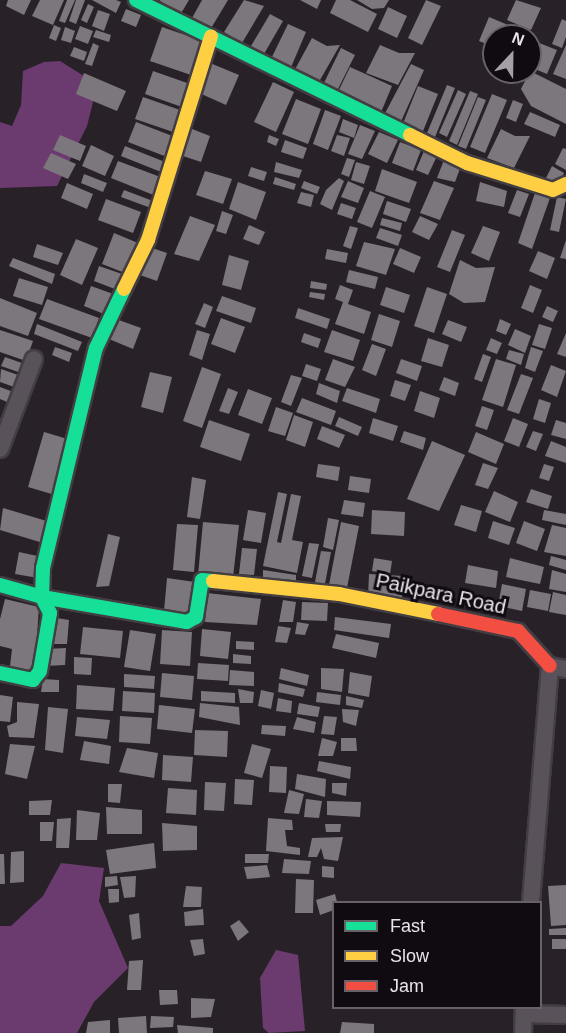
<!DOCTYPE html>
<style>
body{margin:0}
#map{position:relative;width:566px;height:1033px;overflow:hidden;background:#282228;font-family:Arial,sans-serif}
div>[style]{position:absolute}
.water>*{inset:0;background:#6b3b70}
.building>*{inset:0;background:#7c777c}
.roads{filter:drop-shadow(2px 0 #423e43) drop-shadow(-2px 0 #423e43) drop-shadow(0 2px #423e43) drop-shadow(0 -2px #423e43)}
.street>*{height:16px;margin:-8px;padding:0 8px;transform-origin:8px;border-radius:8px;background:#59525a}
.fast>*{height:14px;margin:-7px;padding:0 7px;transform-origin:7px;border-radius:7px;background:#16e098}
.slow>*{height:14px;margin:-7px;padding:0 7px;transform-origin:7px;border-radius:7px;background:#ffcf43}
.jam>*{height:14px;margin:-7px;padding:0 7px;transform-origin:7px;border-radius:7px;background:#f24e42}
span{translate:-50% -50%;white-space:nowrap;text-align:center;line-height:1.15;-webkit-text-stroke:6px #100b10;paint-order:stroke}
.street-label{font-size:20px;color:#ebe3ec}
.legend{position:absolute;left:332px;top:901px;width:210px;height:108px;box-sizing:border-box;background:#100b10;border:2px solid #686168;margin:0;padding:8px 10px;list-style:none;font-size:18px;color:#ebe3ec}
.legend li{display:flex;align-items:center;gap:12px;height:30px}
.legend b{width:30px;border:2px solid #686168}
.north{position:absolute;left:482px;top:24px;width:60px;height:60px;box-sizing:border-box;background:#100b10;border:2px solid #686168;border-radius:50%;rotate:22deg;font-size:16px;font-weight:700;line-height:24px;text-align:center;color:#ebe3ec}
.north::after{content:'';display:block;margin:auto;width:21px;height:27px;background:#a79fa7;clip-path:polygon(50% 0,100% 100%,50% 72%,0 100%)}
</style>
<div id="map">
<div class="water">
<div style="clip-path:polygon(60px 61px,87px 78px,94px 98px,87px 126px,57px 186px,0 188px,0 122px,12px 126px,21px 105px,23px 71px,44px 62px)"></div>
<div style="clip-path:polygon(61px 863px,104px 868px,99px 901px,128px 968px,94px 1002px,77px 1033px,0 1033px,0 926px,11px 926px,43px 896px)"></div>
<div style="clip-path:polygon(276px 950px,298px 955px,305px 1031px,269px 1033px,263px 1028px,260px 978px)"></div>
</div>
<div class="building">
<div style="clip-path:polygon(8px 0,31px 0,24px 15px,6px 6px)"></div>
<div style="clip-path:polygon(40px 0,64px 0,53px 25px,32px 16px)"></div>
<div style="clip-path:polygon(67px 0,75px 0,65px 23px,59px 21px)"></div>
<div style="clip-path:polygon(76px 0,85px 0,76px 24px,69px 21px)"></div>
<div style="clip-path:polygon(92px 0,116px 0,121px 2px,116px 13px)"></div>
<div style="clip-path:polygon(159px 0,189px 0,180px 15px)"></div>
<div style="clip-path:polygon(202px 0,228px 0,210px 30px,192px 18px)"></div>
<div style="clip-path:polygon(244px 0,264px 6px,242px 43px,224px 32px)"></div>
<div style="clip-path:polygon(300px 0,321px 0,317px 9px)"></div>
<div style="clip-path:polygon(336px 0,350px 0,377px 14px,368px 32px,330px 13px)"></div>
<div style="clip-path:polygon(357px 0,389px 0,384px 8px,372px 9px)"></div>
<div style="clip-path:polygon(426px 0,441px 6px,422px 45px,408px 38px)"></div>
<div style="clip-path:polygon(516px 0,541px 8px,531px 30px,507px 20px)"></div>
<div style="clip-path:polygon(88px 4px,94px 7px,87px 23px,81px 20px)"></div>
<div style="clip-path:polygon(388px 7px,407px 16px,397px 38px,378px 29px)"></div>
<div style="clip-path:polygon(126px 9px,141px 15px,136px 27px,121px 21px)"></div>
<div style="clip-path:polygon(98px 10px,110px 14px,104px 31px,92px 26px)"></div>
<div style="clip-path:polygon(270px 14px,283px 21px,264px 54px,251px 46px)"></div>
<div style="clip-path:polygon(489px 17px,508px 25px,503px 36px,494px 36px,494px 47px,479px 41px)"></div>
<div style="clip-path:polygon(562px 19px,566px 21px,566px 37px,562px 48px,552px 44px)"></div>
<div style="clip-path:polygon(288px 24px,306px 32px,289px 72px,269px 63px)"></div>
<div style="clip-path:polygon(54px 25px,61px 28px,56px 41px,49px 38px)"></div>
<div style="clip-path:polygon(80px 26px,93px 31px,88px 44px,75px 39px)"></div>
<div style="clip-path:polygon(65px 27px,75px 31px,71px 43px,61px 40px)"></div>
<div style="clip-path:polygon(162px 27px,203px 41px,191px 75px,150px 61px)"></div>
<div style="clip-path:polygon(510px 28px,530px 36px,507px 36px)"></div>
<div style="clip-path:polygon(96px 30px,111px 35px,109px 42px,93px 37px)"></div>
<div style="clip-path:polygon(312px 38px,327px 46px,340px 45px,316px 87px,292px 75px)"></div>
<div style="clip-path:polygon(534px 41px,557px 50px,547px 74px,530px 67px)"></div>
<div style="clip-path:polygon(93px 43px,99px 46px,92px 66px,85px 64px)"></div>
<div style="clip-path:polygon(380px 45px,399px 53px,415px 53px,398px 85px,366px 73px)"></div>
<div style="clip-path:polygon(566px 45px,566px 79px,553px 74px)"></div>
<div style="clip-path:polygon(74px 47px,87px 52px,84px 61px,70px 56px)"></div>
<div style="clip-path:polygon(341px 48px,355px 55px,335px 95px,321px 89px)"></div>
<div style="clip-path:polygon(210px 63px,239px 75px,226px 105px,197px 92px)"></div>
<div style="clip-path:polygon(411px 64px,424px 70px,399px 126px,382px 119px)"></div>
<div style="clip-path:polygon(350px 67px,392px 86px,379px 117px,336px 96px)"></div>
<div style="clip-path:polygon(153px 71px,190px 84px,182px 107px,145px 94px)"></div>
<div style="clip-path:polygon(530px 71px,566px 89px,566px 124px,531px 106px,521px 89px)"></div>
<div style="clip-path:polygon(84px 73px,126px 91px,117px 111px,76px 94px)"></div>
<div style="clip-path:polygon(273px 82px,294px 92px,276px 132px,254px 122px)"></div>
<div style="clip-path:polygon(447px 85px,455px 88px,435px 137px,427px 133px)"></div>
<div style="clip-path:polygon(418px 86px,438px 94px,421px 136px,402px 126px)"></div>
<div style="clip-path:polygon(458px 90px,466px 94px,447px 137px,439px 133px)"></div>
<div style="clip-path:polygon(470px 91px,478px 94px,457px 145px,449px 141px)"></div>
<div style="clip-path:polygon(492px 94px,507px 100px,485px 153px,470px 147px)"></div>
<div style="clip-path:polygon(143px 97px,183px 111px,176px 133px,135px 119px)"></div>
<div style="clip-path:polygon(478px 97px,486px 100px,466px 149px,458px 146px)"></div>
<div style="clip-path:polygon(296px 99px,321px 109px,308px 144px,282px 134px)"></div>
<div style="clip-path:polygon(513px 100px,523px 104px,516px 122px,506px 118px)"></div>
<div style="clip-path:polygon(325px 110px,341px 116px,328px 150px,313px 144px)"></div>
<div style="clip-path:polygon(530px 112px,560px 125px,555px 137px,524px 124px)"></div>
<div style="clip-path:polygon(343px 119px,358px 125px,354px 138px,339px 132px)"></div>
<div style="clip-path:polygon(136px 122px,175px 137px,167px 157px,128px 142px)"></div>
<div style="clip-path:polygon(360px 125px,375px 131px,362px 159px,348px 154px)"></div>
<div style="clip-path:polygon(187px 127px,210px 136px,201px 162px,177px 154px)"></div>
<div style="clip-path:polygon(501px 129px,515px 136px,530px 136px,514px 168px,487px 158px)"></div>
<div style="clip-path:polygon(379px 132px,398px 140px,387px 163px,368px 154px)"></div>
<div style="clip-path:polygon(60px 135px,86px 146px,80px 161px,53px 150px)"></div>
<div style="clip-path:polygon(269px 135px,279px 139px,276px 146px,267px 142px)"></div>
<div style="clip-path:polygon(337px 135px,350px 138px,344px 156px,331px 151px)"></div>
<div style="clip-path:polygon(285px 140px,307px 148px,303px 159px,281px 152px)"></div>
<div style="clip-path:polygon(400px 142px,421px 150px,413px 171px,392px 163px)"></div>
<div style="clip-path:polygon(91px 145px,114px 156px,105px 176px,82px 166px)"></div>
<div style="clip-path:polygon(125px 146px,170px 164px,166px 174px,121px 156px)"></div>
<div style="clip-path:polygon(563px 148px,566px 149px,566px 170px,555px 164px)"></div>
<div style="clip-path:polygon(424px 151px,437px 156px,428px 175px,416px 170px)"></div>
<div style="clip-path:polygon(51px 153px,76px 164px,68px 179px,43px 168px)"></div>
<div style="clip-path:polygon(347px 158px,355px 160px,349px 177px,341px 174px)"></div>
<div style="clip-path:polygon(444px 160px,461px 166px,455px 182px,437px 178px)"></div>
<div style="clip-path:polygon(118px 161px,163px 178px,156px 196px,111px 178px)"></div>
<div style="clip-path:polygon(276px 162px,302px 170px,299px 178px,274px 172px)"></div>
<div style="clip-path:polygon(356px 162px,370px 166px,364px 184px,351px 180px)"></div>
<div style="clip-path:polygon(552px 166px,564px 173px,557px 187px,545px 180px)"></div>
<div style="clip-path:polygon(251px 167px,267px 172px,264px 181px,248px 176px)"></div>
<div style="clip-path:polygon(382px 169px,417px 182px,409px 203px,375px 191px)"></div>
<div style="clip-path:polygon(205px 171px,232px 179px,223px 204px,196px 195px)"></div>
<div style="clip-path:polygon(84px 174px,107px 183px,103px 192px,81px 183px)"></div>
<div style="clip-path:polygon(275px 177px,296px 184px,294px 190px,273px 184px)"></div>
<div style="clip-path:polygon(339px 178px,344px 181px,332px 210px,320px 204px,326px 190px)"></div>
<div style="clip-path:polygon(304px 181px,320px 187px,317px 194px,301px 188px)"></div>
<div style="clip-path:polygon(348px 181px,364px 188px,358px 203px,341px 197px)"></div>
<div style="clip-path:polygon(434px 181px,454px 188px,440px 220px,420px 213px)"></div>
<div style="clip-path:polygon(238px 182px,266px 192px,256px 220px,229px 209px)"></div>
<div style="clip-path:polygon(480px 182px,507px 191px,504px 207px,476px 201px)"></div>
<div style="clip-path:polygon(67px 183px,93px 194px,87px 209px,61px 198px)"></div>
<div style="clip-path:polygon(124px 190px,153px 201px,151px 208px,121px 197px)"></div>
<div style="clip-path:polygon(517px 190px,529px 194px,520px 217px,508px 213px)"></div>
<div style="clip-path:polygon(536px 190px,551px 195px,532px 249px,518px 243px)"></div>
<div style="clip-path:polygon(370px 191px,385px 197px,372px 228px,357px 222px)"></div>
<div style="clip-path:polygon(301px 192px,314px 195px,311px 207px,297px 203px)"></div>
<div style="clip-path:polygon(557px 197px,566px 199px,559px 232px,550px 230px)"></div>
<div style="clip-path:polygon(106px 199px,141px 212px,133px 233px,98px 220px)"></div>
<div style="clip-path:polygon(387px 201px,411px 209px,406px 222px,383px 214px)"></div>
<div style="clip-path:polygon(341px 203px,356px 208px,352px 219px,337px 214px)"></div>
<div style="clip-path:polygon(222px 211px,233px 215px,226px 234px,216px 231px)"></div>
<div style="clip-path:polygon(190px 216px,215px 225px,199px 261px,174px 254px)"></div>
<div style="clip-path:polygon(420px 216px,438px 224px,429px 240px,412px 232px)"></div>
<div style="clip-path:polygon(382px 218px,402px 223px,400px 231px,380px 225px)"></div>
<div style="clip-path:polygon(249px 225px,265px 232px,259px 245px,243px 239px)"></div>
<div style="clip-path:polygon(350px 226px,358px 228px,351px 249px,343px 246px)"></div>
<div style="clip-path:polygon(483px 226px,500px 232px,489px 261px,471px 253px)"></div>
<div style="clip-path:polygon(380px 228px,402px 235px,398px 246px,376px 238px)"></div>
<div style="clip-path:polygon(452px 230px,465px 235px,450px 272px,437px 267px)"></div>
<div style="clip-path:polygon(114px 233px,138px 243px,125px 273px,102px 264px)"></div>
<div style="clip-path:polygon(76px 239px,98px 248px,82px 285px,60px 275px)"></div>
<div style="clip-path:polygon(566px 240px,566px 259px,560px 258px)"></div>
<div style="clip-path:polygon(364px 242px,395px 249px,386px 275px,356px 266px)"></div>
<div style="clip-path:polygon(37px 244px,63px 253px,58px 265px,33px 257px)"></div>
<div style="clip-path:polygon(146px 246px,167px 253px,157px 281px,137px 274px)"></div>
<div style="clip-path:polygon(400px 248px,421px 257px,414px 273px,393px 264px)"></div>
<div style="clip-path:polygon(327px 249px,348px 253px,346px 263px,325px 259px)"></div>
<div style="clip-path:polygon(538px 251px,555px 258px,547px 279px,529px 271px)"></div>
<div style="clip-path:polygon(229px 255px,249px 261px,241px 290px,222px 285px)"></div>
<div style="clip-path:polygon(13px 258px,55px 274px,52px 284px,9px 266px)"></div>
<div style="clip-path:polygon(460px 260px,476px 268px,495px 267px,485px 302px,464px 303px,449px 294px)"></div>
<div style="clip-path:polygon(99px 266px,125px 275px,120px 291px,94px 281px)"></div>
<div style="clip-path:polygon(349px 270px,378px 277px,375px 289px,346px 282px)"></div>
<div style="clip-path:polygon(19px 278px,48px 287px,42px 305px,13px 296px)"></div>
<div style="clip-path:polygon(311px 281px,327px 284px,326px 290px,310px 288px)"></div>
<div style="clip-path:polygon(340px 285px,353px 290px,348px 304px,371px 312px,364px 334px,335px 324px,343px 302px,335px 299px)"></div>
<div style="clip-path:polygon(530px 285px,542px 290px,533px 313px,521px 308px)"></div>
<div style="clip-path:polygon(91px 286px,116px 295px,109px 316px,84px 306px)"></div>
<div style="clip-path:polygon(386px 287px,410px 295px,404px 313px,380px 305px)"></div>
<div style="clip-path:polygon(427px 287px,447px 294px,434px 333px,414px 326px)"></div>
<div style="clip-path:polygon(310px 292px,325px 294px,324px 300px,309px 297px)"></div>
<div style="clip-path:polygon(222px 296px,256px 308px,251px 323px,216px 311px)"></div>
<div style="clip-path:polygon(0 298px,37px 313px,28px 336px,0 326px)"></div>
<div style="clip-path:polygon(47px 299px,99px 318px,92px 338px,39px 319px)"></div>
<div style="clip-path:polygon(204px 303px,213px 307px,205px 328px,195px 324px)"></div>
<div style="clip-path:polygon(547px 306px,558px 311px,553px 322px,542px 317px)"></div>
<div style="clip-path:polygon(298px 308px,330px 319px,327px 329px,295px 318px)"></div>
<div style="clip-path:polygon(379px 314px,400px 321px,392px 347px,371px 340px)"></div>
<div style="clip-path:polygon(221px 318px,245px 327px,235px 353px,211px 344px)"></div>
<div style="clip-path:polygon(116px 319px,141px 328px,133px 349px,109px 339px)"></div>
<div style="clip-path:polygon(500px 319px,511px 324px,506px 335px,496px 331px)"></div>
<div style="clip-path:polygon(448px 320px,467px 327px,461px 342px,442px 334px)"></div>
<div style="clip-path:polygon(37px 324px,82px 342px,78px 351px,34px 334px)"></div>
<div style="clip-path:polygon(539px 324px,552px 328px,545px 349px,532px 345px)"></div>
<div style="clip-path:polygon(515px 329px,531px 336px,525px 353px,508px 345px)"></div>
<div style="clip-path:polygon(0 330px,33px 341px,26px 361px,0 352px)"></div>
<div style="clip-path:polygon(197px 330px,210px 334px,202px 360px,189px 355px)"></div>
<div style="clip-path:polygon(332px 330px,360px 340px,353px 361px,324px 352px)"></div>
<div style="clip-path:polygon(304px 333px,321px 339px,318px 348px,301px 342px)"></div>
<div style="clip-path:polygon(566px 333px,566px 357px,557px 354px)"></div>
<div style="clip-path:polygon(428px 338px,449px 345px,442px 367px,421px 361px)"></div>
<div style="clip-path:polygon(491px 338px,502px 343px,497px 354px,486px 350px)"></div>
<div style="clip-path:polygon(372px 344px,386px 349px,376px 376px,362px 370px)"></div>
<div style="clip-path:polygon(55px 347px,72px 353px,69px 362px,52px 355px)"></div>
<div style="clip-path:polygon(531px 347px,543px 351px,535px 372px,525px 368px)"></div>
<div style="clip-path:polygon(509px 350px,524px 354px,521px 365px,506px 359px)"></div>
<div style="clip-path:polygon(483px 354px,491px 357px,482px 382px,474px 379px)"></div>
<div style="clip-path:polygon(5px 357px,30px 366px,27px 375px,1px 366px)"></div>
<div style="clip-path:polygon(333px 359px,355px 367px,345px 387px,325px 380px)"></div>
<div style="clip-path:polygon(401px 359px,422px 366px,417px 381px,396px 373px)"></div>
<div style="clip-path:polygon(496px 359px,516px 365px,503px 407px,482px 400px)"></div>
<div style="clip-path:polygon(306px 364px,321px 369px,317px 381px,302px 376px)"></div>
<div style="clip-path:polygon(551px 365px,566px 371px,557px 397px,541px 390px)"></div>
<div style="clip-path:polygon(202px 367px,221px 374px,202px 428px,183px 421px)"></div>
<div style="clip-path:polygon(1px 369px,21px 376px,17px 388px,0 382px)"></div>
<div style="clip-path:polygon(150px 372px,172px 377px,163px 413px,141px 407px)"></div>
<div style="clip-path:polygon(521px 374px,533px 378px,519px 414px,507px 410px)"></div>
<div style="clip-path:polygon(291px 375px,302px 378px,291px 406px,281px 402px)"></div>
<div style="clip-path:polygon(444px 377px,459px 383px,455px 396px,439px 390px)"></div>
<div style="clip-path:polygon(395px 380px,411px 385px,405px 401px,390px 396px)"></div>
<div style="clip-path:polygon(319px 383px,340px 391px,337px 403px,316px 394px)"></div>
<div style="clip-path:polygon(0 387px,16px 393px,12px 404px,0 399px)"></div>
<div style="clip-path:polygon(228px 388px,238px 392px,229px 414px,219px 411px)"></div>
<div style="clip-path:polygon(347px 388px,380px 399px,376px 413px,342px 401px)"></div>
<div style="clip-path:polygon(248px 389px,272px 398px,262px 424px,238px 415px)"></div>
<div style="clip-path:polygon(420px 391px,440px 398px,434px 418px,414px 411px)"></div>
<div style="clip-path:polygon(302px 398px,336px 411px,331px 425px,296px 412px)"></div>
<div style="clip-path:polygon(539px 399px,551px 403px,545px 423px,533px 419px)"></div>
<div style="clip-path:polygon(482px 406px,494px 410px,487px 430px,475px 426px)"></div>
<div style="clip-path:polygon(276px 407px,293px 413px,285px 436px,268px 431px)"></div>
<div style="clip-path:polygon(294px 415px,313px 422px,305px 447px,286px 440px)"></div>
<div style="clip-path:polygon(339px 417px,362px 427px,358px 436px,335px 426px)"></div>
<div style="clip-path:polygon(373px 418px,398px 426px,393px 441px,369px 433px)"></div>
<div style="clip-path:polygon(513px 418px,528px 424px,519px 447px,504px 441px)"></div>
<div style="clip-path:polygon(209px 420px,250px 434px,241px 461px,200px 447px)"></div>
<div style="clip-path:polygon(556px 420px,566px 423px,566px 439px,551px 435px)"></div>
<div style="clip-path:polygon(322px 426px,345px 435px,339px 448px,317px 439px)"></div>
<div style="clip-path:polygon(404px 431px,426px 438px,423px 450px,400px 442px)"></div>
<div style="clip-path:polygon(533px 431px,543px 434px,536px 451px,526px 447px)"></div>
<div style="clip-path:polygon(44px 432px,71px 440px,55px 495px,28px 487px)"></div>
<div style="clip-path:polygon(476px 432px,504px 444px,496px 464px,468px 452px)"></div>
<div style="clip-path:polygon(432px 441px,465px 455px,439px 511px,407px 499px)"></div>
<div style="clip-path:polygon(551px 441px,566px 447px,566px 463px,545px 456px)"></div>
<div style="clip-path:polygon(483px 463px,498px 468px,488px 489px,475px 485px)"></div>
<div style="clip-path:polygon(318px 464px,340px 467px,338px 481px,316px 477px)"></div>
<div style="clip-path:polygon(544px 464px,554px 467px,549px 481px,539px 478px)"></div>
<div style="clip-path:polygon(350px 476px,371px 479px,369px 493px,348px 490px)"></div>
<div style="clip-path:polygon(192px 477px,206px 480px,200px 519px,187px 517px)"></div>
<div style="clip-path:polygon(531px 489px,552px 496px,548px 509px,526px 502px)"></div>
<div style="clip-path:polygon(494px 491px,518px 502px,510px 522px,485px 512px)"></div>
<div style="clip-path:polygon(278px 492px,287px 494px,277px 542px,281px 543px,291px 494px,301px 496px,292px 540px,303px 542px,297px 573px,263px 566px)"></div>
<div style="clip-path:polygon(344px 500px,365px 503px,363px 517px,341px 514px)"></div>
<div style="clip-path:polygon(461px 505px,482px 511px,476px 532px,454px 525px)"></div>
<div style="clip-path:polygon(3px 508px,50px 522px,43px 543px,0 530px)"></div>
<div style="clip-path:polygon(248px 510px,266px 513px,261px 543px,243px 540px)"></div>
<div style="clip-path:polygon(372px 510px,405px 512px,404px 536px,371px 534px)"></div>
<div style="clip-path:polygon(544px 510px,566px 514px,566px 525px,542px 520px)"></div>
<div style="clip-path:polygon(328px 518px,339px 520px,333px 550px,323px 547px)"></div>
<div style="clip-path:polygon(493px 521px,515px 528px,509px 545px,488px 538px)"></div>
<div style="clip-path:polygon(524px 521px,545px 529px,537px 551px,516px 543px)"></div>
<div style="clip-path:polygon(203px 522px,239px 525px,233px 577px,198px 575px)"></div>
<div style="clip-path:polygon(341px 522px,359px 526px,346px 593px,328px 590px)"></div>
<div style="clip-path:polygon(177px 524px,198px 525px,194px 572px,173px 570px)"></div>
<div style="clip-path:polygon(552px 525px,566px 528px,566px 556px,544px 552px)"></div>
<div style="clip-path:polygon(108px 534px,120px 537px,109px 586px,96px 587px)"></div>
<div style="clip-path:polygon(309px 543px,319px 544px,312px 578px,302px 576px)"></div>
<div style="clip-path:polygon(242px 548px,257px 549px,254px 575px,239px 574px)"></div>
<div style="clip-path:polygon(321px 551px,331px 552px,324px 589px,314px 587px)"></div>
<div style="clip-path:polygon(19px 552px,42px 557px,38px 578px,15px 574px)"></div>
<div style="clip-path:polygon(551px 556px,566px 560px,566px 570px,549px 565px)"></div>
<div style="clip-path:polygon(374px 558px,392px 561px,390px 574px,372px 571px)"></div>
<div style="clip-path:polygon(510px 558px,544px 567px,540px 584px,506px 577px)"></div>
<div style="clip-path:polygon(468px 565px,498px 571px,496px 588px,465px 583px)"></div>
<div style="clip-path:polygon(263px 570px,296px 575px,296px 587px,263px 582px)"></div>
<div style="clip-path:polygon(552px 570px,566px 574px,566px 592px,549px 589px)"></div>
<div style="clip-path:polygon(369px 574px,403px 576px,402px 600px,368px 598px)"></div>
<div style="clip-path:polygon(167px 578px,195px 582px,193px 613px,164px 611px)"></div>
<div style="clip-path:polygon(502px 584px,526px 589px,522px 611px,498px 606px)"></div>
<div style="clip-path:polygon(530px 590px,551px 594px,548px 611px,527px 607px)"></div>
<div style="clip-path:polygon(553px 592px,566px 595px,566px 615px,549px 612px)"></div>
<div style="clip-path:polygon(207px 593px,261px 599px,257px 625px,205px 622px)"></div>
<div style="clip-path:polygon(5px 599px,39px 607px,34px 678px,9px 675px,12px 649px,0 646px,0 619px)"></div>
<div style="clip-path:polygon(283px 600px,296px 602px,293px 622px,279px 622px)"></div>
<div style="clip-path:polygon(302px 602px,328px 603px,327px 621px,301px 620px)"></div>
<div style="clip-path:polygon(51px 617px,69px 620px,67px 644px,47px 644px)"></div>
<div style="clip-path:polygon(335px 617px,391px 624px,389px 638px,334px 630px)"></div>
<div style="clip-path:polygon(297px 622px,309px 624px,305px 635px,295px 634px)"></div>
<div style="clip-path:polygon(278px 626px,291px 628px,287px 643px,275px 642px)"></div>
<div style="clip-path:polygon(83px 627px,123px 631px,120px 658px,80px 654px)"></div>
<div style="clip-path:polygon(202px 629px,231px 632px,228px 659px,200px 656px)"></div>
<div style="clip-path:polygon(130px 630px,156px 634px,150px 671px,124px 667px)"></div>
<div style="clip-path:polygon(162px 630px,192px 632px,190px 666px,160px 664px)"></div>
<div style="clip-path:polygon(336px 634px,379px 643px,376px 658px,332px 648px)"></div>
<div style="clip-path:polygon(236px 641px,254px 642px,254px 650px,236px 649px)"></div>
<div style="clip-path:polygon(66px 648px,65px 665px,44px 666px,46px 649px)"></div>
<div style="clip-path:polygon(233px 654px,251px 656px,251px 664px,233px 663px)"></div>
<div style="clip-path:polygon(74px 657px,92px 658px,91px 675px,74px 674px)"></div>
<div style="clip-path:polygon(198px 663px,229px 665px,228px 681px,197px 679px)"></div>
<div style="clip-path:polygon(281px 668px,309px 675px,307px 686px,279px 679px)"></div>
<div style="clip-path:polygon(321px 668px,344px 669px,342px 692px,321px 689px)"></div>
<div style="clip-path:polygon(230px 670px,254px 672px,254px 686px,229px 685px)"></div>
<div style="clip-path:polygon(350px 672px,372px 676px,369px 697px,348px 693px)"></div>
<div style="clip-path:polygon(162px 673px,194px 676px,192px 700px,160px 697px)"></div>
<div style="clip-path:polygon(124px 674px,155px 676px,154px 689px,124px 687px)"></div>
<div style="clip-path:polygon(43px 679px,59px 680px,59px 692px,41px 692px)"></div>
<div style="clip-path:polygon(279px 683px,305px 689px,303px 697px,278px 692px)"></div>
<div style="clip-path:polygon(77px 685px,115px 688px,113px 711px,76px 709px)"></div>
<div style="clip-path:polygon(238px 689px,254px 692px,253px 703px,240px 703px)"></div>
<div style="clip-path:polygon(261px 690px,274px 693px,271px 709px,258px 706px)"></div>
<div style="clip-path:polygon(123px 691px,155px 693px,154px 713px,122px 711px)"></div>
<div style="clip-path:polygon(201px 691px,235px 693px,235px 703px,201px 701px)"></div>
<div style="clip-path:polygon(317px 692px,341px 695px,340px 705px,316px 702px)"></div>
<div style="clip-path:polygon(0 695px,13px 697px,10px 722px,0 721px)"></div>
<div style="clip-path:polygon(346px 696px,364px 700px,362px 708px,346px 705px)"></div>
<div style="clip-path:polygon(278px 698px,292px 701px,291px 713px,276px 711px)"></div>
<div style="clip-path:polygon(17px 702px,39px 704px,34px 738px,9px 737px,7px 726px,17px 722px)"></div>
<div style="clip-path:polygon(200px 703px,239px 707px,240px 725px,199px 717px)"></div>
<div style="clip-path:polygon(299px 703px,320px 707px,318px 717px,297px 714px)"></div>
<div style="clip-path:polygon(159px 705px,195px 709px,192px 733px,157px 729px)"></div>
<div style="clip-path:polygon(48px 707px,68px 709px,63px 753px,45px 750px)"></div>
<div style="clip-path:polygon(342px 709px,359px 710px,356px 726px,343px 722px)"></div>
<div style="clip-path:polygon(120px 716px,152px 718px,150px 744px,119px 742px)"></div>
<div style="clip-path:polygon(324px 716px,337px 717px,334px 735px,321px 734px)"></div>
<div style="clip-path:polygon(77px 717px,110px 720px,107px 739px,75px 736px)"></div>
<div style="clip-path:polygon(297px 717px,316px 722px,314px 733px,293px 729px)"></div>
<div style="clip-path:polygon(262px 725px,286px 726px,285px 736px,261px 734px)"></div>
<div style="clip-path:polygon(195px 730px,228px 731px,227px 757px,194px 755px)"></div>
<div style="clip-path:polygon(322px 738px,337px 742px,333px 756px,318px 756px)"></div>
<div style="clip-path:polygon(341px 738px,356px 738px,357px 751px,341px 751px)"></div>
<div style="clip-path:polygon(84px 741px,111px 746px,109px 764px,80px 760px)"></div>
<div style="clip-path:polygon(10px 744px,35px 746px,27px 779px,5px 774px)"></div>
<div style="clip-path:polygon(252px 744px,271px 749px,262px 778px,244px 773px)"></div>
<div style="clip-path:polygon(127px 748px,158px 753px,154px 778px,119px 772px)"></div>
<div style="clip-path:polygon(163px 755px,193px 757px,191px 782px,162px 780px)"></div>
<div style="clip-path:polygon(319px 761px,351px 767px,350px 779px,317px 771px)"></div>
<div style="clip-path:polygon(270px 766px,287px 767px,286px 793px,269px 792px)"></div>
<div style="clip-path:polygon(297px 774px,326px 779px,325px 797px,295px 789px)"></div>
<div style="clip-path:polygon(235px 779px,254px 780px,252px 805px,234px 804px)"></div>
<div style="clip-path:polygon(205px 782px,226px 783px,224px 811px,204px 810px)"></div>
<div style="clip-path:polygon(332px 783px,347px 783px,346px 796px,332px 793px)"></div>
<div style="clip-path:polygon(108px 784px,122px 784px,120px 803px,108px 802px)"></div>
<div style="clip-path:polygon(168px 788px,197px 790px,196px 815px,166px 813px)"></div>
<div style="clip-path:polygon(289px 790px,304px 794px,299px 814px,284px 813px)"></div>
<div style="clip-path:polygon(306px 799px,322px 801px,319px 818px,304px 817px)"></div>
<div style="clip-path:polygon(52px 800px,50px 815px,29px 815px,29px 801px)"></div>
<div style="clip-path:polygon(327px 801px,361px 802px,360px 817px,327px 815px)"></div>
<div style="clip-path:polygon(106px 807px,142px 810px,142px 834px,107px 834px)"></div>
<div style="clip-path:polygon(77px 810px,100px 813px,97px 840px,76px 840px)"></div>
<div style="clip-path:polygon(71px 818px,69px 848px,56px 848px,57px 819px)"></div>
<div style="clip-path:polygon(268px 818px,292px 820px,293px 830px,285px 830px,287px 846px,300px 848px,300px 855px,266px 851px)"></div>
<div style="clip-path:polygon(40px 822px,54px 822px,52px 841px,40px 841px)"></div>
<div style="clip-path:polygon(162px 823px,197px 826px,197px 850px,163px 851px)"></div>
<div style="clip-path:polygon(325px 824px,341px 824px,340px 832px,326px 832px)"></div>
<div style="clip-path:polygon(343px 837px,338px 861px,324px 859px,321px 848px,317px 857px,308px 857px,312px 838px)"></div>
<div style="clip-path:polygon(154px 843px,156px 868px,110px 874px,106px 850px)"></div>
<div style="clip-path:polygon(24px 851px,24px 882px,10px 883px,11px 852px)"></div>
<div style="clip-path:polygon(0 854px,4px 854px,5px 884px,0 884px)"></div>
<div style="clip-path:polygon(245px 854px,269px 854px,268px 863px,245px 863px)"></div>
<div style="clip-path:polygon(284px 859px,311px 861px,309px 874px,282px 873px)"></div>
<div style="clip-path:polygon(267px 865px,270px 877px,247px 879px,244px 867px)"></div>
<div style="clip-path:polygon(322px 866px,334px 867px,334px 878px,322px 877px)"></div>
<div style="clip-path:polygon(117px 876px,118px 885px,105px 887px,105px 877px)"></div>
<div style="clip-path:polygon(136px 876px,135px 897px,124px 898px,120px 877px)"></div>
<div style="clip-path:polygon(296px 879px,314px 880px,313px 913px,295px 913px)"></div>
<div style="clip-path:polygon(566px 885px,566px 925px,551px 926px,548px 886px)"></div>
<div style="clip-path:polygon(186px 886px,202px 887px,201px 907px,183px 907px)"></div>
<div style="clip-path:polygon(108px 889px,119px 889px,119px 902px,109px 903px)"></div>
<div style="clip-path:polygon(335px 894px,337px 902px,334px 902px,334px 910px,320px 915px,316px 900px)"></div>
<div style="clip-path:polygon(203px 909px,204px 925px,185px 926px,184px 912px)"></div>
<div style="clip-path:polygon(139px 913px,141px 938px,132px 940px,129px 915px)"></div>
<div style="clip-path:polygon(239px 920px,249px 932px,238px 941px,230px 926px)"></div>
<div style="clip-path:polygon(566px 928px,566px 935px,549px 935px,549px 929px)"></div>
<div style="clip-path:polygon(203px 939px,205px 954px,194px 956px,190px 940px)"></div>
<div style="clip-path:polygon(552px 939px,566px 939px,566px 949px,552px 949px)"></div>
<div style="clip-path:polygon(143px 960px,141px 990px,127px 990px,129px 961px)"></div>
<div style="clip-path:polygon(159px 990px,177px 990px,178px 1004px,160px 1005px)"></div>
<div style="clip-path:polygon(191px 998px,215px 999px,211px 1017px,191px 1018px)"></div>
<div style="clip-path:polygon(146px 1016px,147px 1033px,119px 1033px,118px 1018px)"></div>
<div style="clip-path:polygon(151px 1016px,174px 1017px,173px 1027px,150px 1028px)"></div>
<div style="clip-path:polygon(110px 1020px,110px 1033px,86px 1033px,88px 1022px)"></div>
<div style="clip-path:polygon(342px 1022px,374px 1024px,374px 1033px,340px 1033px)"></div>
<div style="clip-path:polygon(177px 1025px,213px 1028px,213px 1033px,178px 1033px)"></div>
</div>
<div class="roads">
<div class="street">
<div style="left:0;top:449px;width:96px;rotate:-69.3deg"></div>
<div style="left:531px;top:902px;width:237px;rotate:-85.4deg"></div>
<div style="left:550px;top:666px;width:16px;rotate:11deg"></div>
<div style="left:524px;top:1014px;width:42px;rotate:1.4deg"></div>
<div style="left:523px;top:1033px;width:25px;rotate:-88deg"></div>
</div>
<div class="fast">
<div style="left:136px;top:0;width:305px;rotate:26.2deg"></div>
<div style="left:0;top:585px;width:44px;rotate:15.9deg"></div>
<div style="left:42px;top:597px;width:147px;rotate:9.8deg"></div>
<div style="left:187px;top:622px;width:10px;rotate:-29deg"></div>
<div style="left:196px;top:617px;width:37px;rotate:-81deg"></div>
<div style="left:202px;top:580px;width:11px;rotate:5deg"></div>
<div style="left:0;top:673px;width:34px;rotate:12deg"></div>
<div style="left:33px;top:680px;width:11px;rotate:-52deg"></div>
<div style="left:40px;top:671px;width:59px;rotate:-80.2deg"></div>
<div style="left:50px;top:613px;width:18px;rotate:-117deg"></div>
<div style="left:42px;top:597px;width:29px;rotate:-88deg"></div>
<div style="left:43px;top:568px;width:226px;rotate:-76.5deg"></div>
<div style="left:96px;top:348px;width:65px;rotate:-64.6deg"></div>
</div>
<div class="slow">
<div style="left:410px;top:135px;width:64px;rotate:26.2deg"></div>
<div style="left:467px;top:163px;width:90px;rotate:17.4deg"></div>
<div style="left:553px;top:190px;width:14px;rotate:-25deg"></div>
<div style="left:124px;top:289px;width:55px;rotate:-63.9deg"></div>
<div style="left:148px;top:240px;width:213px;rotate:-72.8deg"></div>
<div style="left:213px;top:581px;width:127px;rotate:5.9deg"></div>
<div style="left:339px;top:594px;width:101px;rotate:11.4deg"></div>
</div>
<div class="jam">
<div style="left:438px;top:614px;width:82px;rotate:12deg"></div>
<div style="left:518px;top:631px;width:47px;rotate:47.6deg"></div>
</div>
</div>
<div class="street-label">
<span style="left:441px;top:594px;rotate:12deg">Paikpara Road</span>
</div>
<ul class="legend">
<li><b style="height:8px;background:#16e098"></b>Fast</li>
<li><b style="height:8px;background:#ffcf43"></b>Slow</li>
<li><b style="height:8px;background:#f24e42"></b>Jam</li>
</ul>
<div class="north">N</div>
</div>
